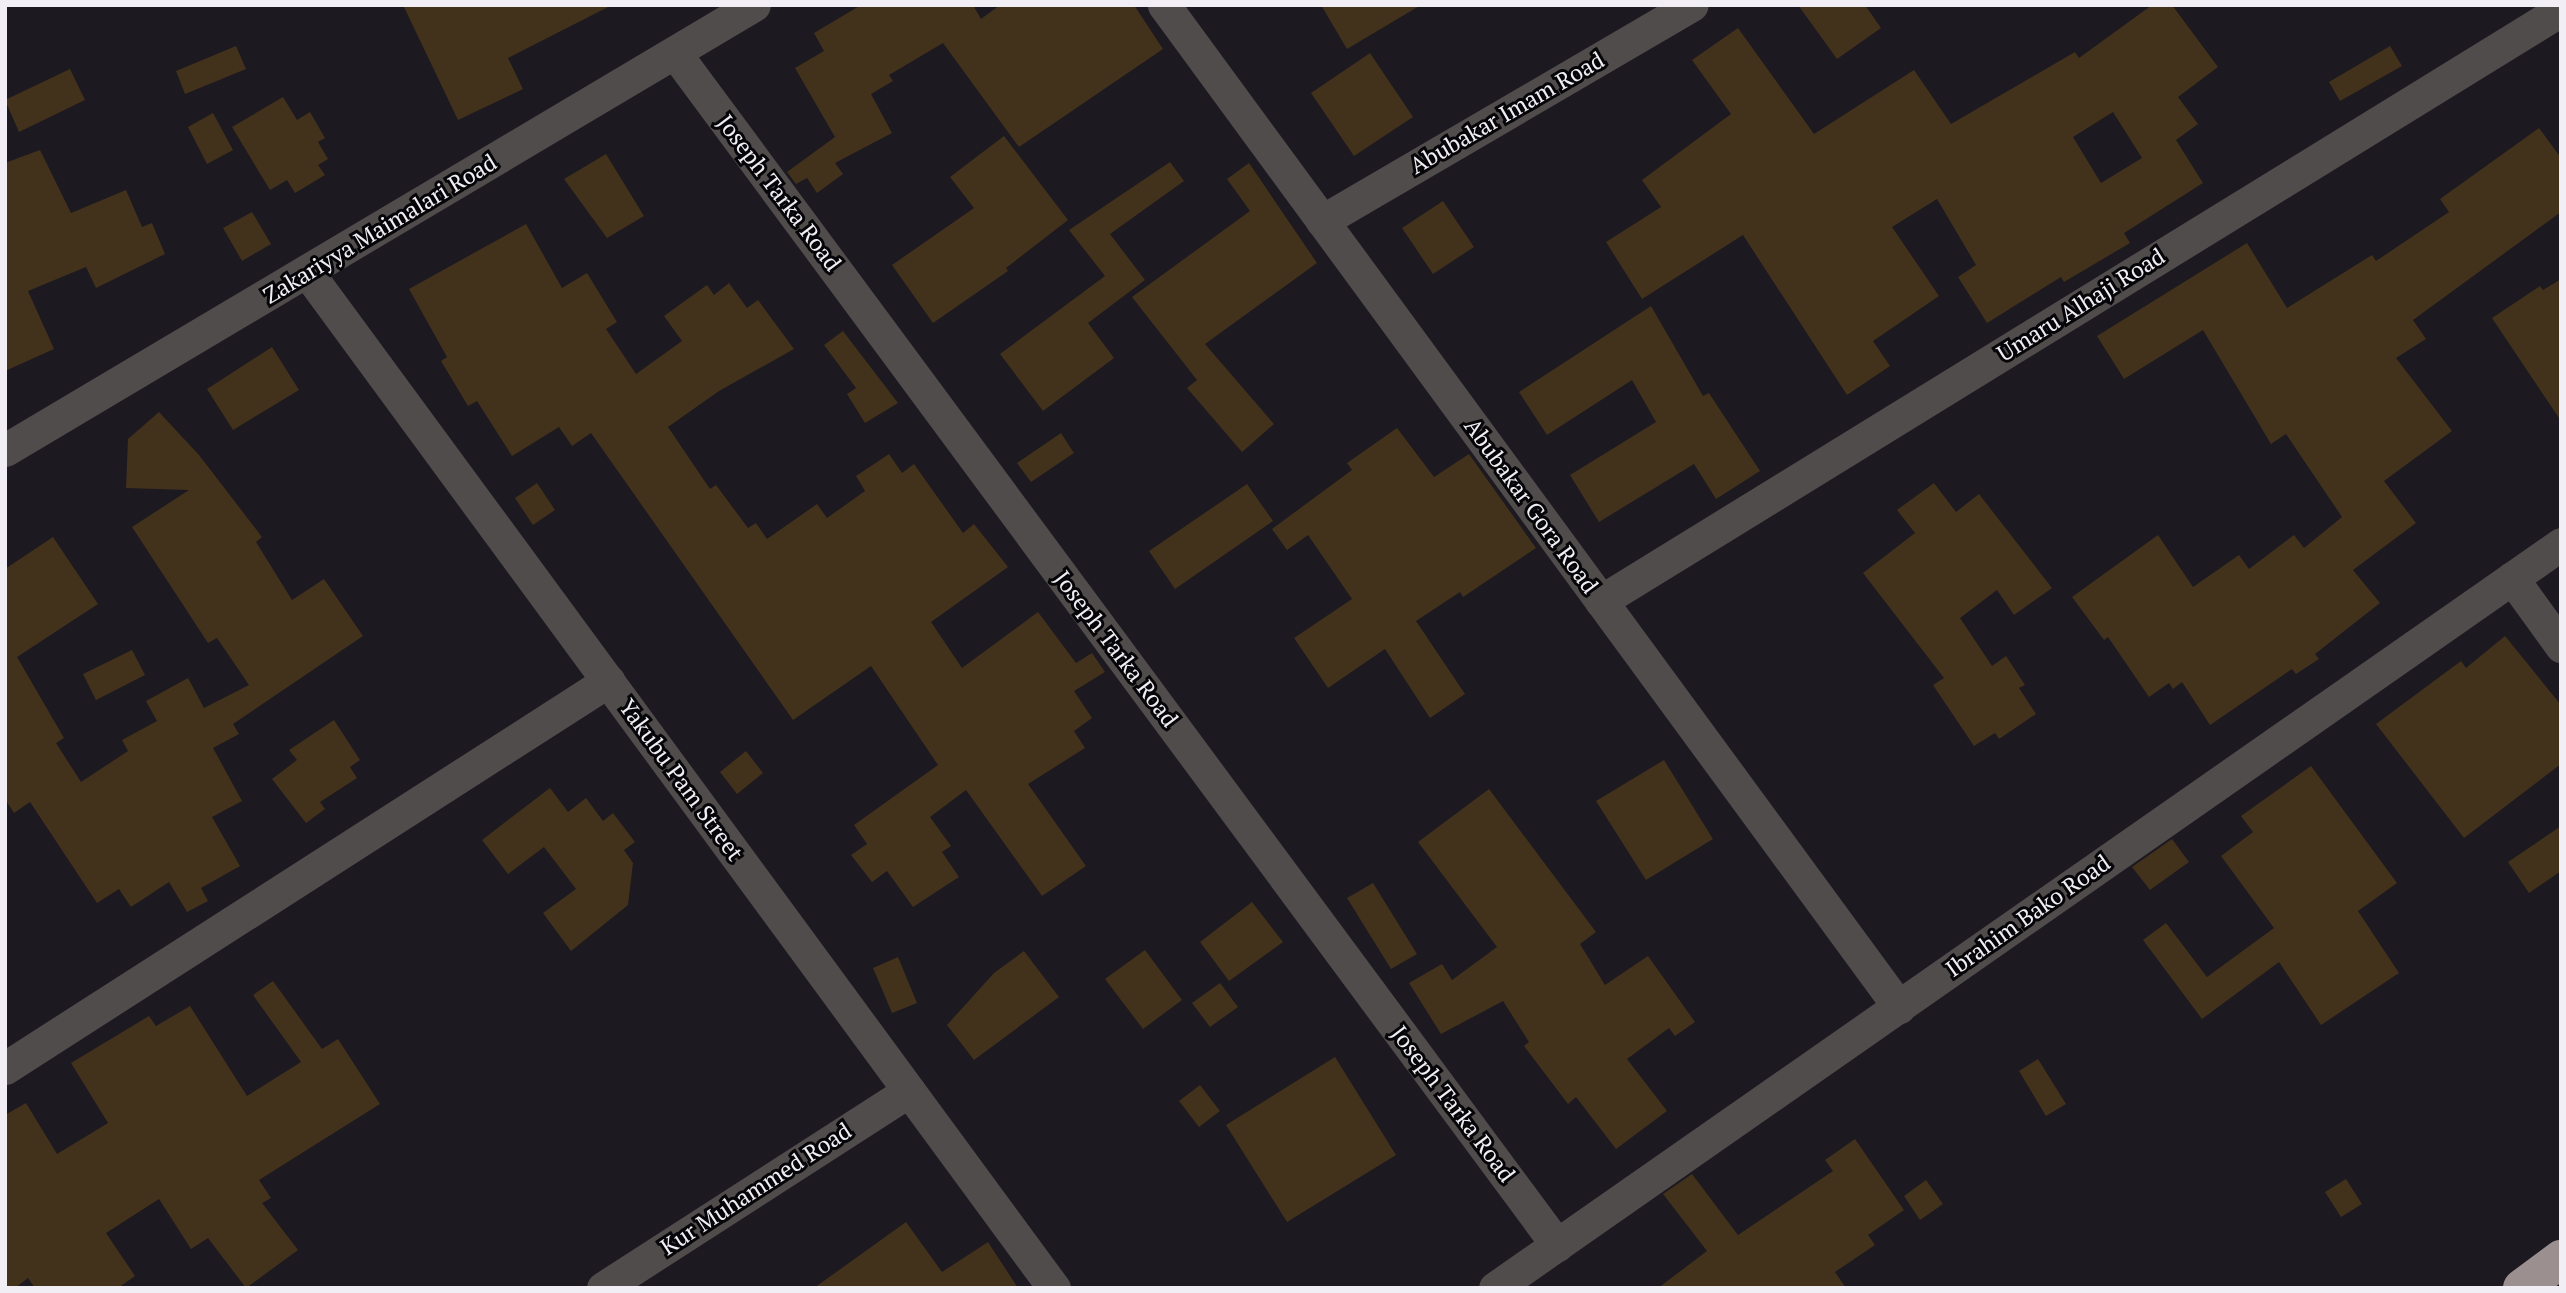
<!DOCTYPE html>
<style>
body{margin:0}
#map{position:relative;width:2566px;height:1293px;overflow:hidden;background:#1c1921;font-family:"PT Serif",serif}
div>[style]{position:absolute}
.building>*{inset:0;background:#42321b}
.street>*{height:33px;margin:-16.5px;padding:0 16.5px;transform-origin:16.5px;border-radius:16.5px;background:#514c4c}
.highway>*{height:38px;margin:-19px;padding:0 19px;transform-origin:19px;border-radius:19px;background:#9c8f8f}
span{translate:-50% -50%;white-space:nowrap;text-align:center;line-height:1.15;-webkit-text-stroke:6px #060608;paint-order:stroke}
.street-label{font-size:23px;color:#f1eff5}
.frame{position:absolute;inset:0;border:7px solid #f1eff5;pointer-events:none}
</style>
<div id="map">
<div class="building">
<div style="clip-path:polygon(403px 5px,612px 5px,508px 58px,523px 89px,458px 120px)"></div>
<div style="clip-path:polygon(861px 5px,973px 5px,981px 19px,1000px 5px,1134px 5px,1163px 49px,1019px 147px,943px 43px,889px 75px,893px 81px,871px 94px,892px 133px,835px 163px,843px 174px,817px 193px,807px 178px,796px 184px,787px 172px,835px 137px,795px 68px,824px 51px,814px 33px)"></div>
<div style="clip-path:polygon(1321px 5px,1421px 5px,1347px 49px)"></div>
<div style="clip-path:polygon(1798px 5px,1865px 5px,1881px 28px,1837px 59px)"></div>
<div style="clip-path:polygon(evenodd,2152px 5px,2172px 5px,2218px 67px,2178px 97px,2198px 124px,2176px 140px,2203px 183px,2124px 233px,2130px 243px,2064px 282px,2061px 277px,1987px 323px,1958px 277px,1976px 265px,1937px 199px,1892px 227px,1939px 296px,1873px 341px,1890px 366px,1847px 395px,1743px 235px,1642px 299px,1606px 242px,1661px 207px,1642px 180px,1731px 114px,1692px 60px,1738px 28px,1814px 134px,1914px 70px,1951px 124px,2075px 52px,2079px 58px,2152px 5px,2113px 112px,2142px 158px,2101px 183px,2073px 137px,2113px 112px)"></div>
<div style="clip-path:polygon(236px 46px,246px 69px,185px 94px,176px 71px)"></div>
<div style="clip-path:polygon(2390px 46px,2402px 66px,2340px 101px,2329px 82px)"></div>
<div style="clip-path:polygon(1370px 53px,1413px 117px,1354px 156px,1311px 93px)"></div>
<div style="clip-path:polygon(70px 69px,85px 100px,19px 132px,5px 100px)"></div>
<div style="clip-path:polygon(283px 97px,297px 120px,310px 112px,325px 138px,318px 142px,328px 159px,318px 165px,325px 175px,295px 193px,287px 180px,270px 190px,232px 127px)"></div>
<div style="clip-path:polygon(213px 113px,233px 150px,207px 164px,188px 127px)"></div>
<div style="clip-path:polygon(2539px 128px,2561px 158px,2561px 212px,2413px 320px,2426px 339px,2396px 358px,2452px 431px,2384px 481px,2416px 523px,2353px 570px,2380px 603px,2315px 654px,2319px 659px,2296px 674px,2292px 669px,2210px 725px,2182px 682px,2173px 689px,2169px 683px,2149px 697px,2108px 637px,2104px 640px,2072px 597px,2158px 535px,2193px 587px,2239px 555px,2249px 569px,2294px 535px,2304px 548px,2342px 517px,2286px 434px,2271px 444px,2203px 330px,2124px 379px,2097px 336px,2247px 243px,2287px 308px,2372px 255px,2376px 261px,2449px 212px,2440px 199px)"></div>
<div style="clip-path:polygon(1004px 136px,1068px 220px,1006px 268px,1008px 271px,933px 323px,892px 265px,974px 208px,950px 177px)"></div>
<div style="clip-path:polygon(40px 150px,71px 213px,126px 190px,142px 227px,152px 223px,165px 254px,96px 288px,86px 267px,28px 291px,54px 349px,5px 371px,5px 163px)"></div>
<div style="clip-path:polygon(606px 154px,644px 216px,607px 238px,564px 179px)"></div>
<div style="clip-path:polygon(1170px 162px,1184px 181px,1110px 234px,1145px 280px,1088px 323px,1114px 358px,1043px 411px,1000px 354px,1105px 276px,1069px 230px)"></div>
<div style="clip-path:polygon(1249px 163px,1317px 263px,1205px 344px,1274px 424px,1242px 452px,1187px 388px,1197px 380px,1132px 297px,1250px 211px,1227px 179px)"></div>
<div style="clip-path:polygon(1443px 201px,1474px 247px,1433px 274px,1402px 228px)"></div>
<div style="clip-path:polygon(252px 212px,271px 244px,242px 261px,223px 228px)"></div>
<div style="clip-path:polygon(526px 224px,562px 288px,587px 273px,617px 322px,606px 329px,636px 374px,682px 341px,664px 316px,707px 285px,714px 295px,729px 283px,747px 308px,758px 300px,794px 349px,719px 391px,668px 427px,710px 489px,716px 485px,748px 528px,756px 523px,767px 539px,817px 504px,827px 518px,865px 491px,856px 476px,889px 454px,902px 473px,914px 464px,963px 533px,974px 524px,1008px 567px,931px 622px,962px 668px,1038px 612px,1076px 663px,1092px 653px,1105px 672px,1074px 691px,1092px 718px,1074px 731px,1085px 748px,1028px 784px,1086px 866px,1042px 896px,966px 790px,930px 817px,951px 846px,942px 852px,959px 877px,913px 907px,887px 871px,872px 882px,851px 855px,867px 844px,854px 825px,938px 765px,871px 666px,793px 720px,591px 433px,572px 446px,559px 427px,512px 456px,477px 401px,468px 406px,441px 361px,447px 357px,409px 289px)"></div>
<div style="clip-path:polygon(2561px 279px,2561px 421px,2492px 318px,2540px 286px,2543px 290px)"></div>
<div style="clip-path:polygon(1651px 306px,1703px 396px,1709px 393px,1760px 471px,1716px 499px,1694px 464px,1599px 522px,1570px 475px,1656px 422px,1632px 380px,1547px 435px,1519px 392px)"></div>
<div style="clip-path:polygon(843px 331px,898px 403px,865px 423px,847px 394px,856px 388px,824px 345px)"></div>
<div style="clip-path:polygon(272px 347px,299px 390px,233px 430px,207px 389px)"></div>
<div style="clip-path:polygon(159px 412px,199px 455px,262px 537px,256px 542px,292px 600px,324px 579px,363px 636px,233px 724px,239px 734px,213px 748px,242px 801px,212px 817px,240px 866px,201px 888px,208px 901px,187px 912px,169px 882px,131px 907px,119px 889px,97px 903px,30px 802px,14px 813px,5px 799px,5px 569px,53px 537px,98px 604px,17px 657px,64px 738px,56px 743px,81px 782px,128px 751px,122px 740px,157px 721px,146px 701px,188px 678px,204px 708px,249px 685px,217px 638px,208px 643px,132px 527px,189px 490px,126px 488px,128px 439px)"></div>
<div style="clip-path:polygon(1397px 428px,1434px 477px,1469px 454px,1536px 548px,1463px 597px,1460px 592px,1416px 621px,1465px 694px,1430px 718px,1385px 649px,1328px 688px,1294px 638px,1352px 599px,1308px 535px,1287px 550px,1272px 529px,1352px 470px,1347px 463px)"></div>
<div style="clip-path:polygon(1061px 433px,1074px 453px,1031px 482px,1017px 463px)"></div>
<div style="clip-path:polygon(537px 483px,555px 510px,533px 525px,515px 498px)"></div>
<div style="clip-path:polygon(1934px 483px,1956px 512px,1979px 494px,2052px 588px,2014px 615px,1997px 590px,1960px 618px,1992px 666px,2006px 656px,2025px 685px,2019px 688px,2036px 714px,1999px 739px,1995px 733px,1974px 746px,1933px 685px,1944px 678px,1863px 573px,1915px 533px,1897px 510px)"></div>
<div style="clip-path:polygon(1247px 484px,1273px 521px,1175px 589px,1149px 551px)"></div>
<div style="clip-path:polygon(2505px 636px,2561px 705px,2561px 764px,2464px 838px,2376px 724px,2461px 661px,2466px 668px)"></div>
<div style="clip-path:polygon(132px 650px,145px 675px,96px 700px,83px 674px)"></div>
<div style="clip-path:polygon(334px 720px,360px 760px,350px 767px,357px 778px,320px 802px,325px 809px,306px 823px,272px 779px,297px 760px,289px 750px)"></div>
<div style="clip-path:polygon(746px 751px,763px 773px,737px 794px,720px 772px)"></div>
<div style="clip-path:polygon(1664px 760px,1713px 839px,1646px 880px,1596px 801px)"></div>
<div style="clip-path:polygon(2311px 766px,2397px 883px,2358px 911px,2399px 973px,2321px 1025px,2279px 962px,2202px 1019px,2143px 940px,2166px 923px,2207px 977px,2274px 928px,2221px 856px,2253px 832px,2241px 816px)"></div>
<div style="clip-path:polygon(550px 788px,568px 812px,586px 798px,603px 821px,613px 813px,635px 842px,624px 850px,633px 863px,628px 905px,571px 951px,543px 913px,576px 889px,544px 847px,508px 874px,482px 840px)"></div>
<div style="clip-path:polygon(1489px 789px,1596px 932px,1580px 944px,1605px 985px,1648px 956px,1695px 1022px,1675px 1036px,1669px 1028px,1627px 1059px,1667px 1111px,1616px 1149px,1576px 1097px,1568px 1104px,1524px 1046px,1529px 1042px,1503px 1001px,1441px 1034px,1409px 983px,1442px 964px,1452px 980px,1497px 947px,1418px 842px)"></div>
<div style="clip-path:polygon(2561px 826px,2561px 871px,2529px 893px,2508px 862px)"></div>
<div style="clip-path:polygon(2172px 839px,2189px 862px,2150px 890px,2132px 867px)"></div>
<div style="clip-path:polygon(1373px 883px,1417px 954px,1391px 969px,1347px 898px)"></div>
<div style="clip-path:polygon(1252px 902px,1283px 942px,1229px 981px,1200px 942px)"></div>
<div style="clip-path:polygon(1145px 950px,1182px 1000px,1143px 1029px,1105px 979px)"></div>
<div style="clip-path:polygon(1024px 951px,1059px 997px,974px 1060px,947px 1025px,994px 973px)"></div>
<div style="clip-path:polygon(898px 957px,917px 1003px,892px 1013px,873px 968px)"></div>
<div style="clip-path:polygon(273px 981px,322px 1049px,338px 1039px,380px 1104px,259px 1180px,271px 1198px,262px 1203px,298px 1250px,246px 1288px,208px 1238px,191px 1249px,159px 1199px,106px 1233px,135px 1276px,118px 1288px,35px 1288px,28px 1278px,15px 1288px,5px 1288px,5px 1115px,26px 1103px,57px 1154px,108px 1123px,71px 1063px,149px 1016px,156px 1026px,190px 1006px,247px 1096px,301px 1062px,253px 995px)"></div>
<div style="clip-path:polygon(1220px 983px,1238px 1007px,1210px 1027px,1192px 1003px)"></div>
<div style="clip-path:polygon(1335px 1057px,1396px 1155px,1287px 1222px,1226px 1125px)"></div>
<div style="clip-path:polygon(2038px 1059px,2066px 1104px,2046px 1116px,2019px 1071px)"></div>
<div style="clip-path:polygon(1200px 1085px,1220px 1111px,1199px 1127px,1179px 1101px)"></div>
<div style="clip-path:polygon(1855px 1139px,1904px 1210px,1868px 1235px,1875px 1245px,1835px 1272px,1846px 1288px,1658px 1288px,1707px 1251px,1663px 1194px,1692px 1174px,1738px 1235px,1833px 1171px,1825px 1160px)"></div>
<div style="clip-path:polygon(2346px 1179px,2362px 1204px,2341px 1217px,2325px 1192px)"></div>
<div style="clip-path:polygon(1926px 1180px,1943px 1204px,1920px 1220px,1904px 1196px)"></div>
<div style="clip-path:polygon(906px 1222px,942px 1272px,988px 1242px,1018px 1288px,814px 1288px)"></div>
</div>
<div class="street">
<div style="left:1164px;top:5px;width:1243px;rotate:53.74deg"></div>
<div style="left:675px;top:53px;width:1483px;rotate:53.5deg"></div>
<div style="left:1322px;top:221px;width:428px;rotate:-30.3deg"></div>
<div style="left:308px;top:273px;width:1260px;rotate:53.69deg"></div>
<div style="left:5px;top:450px;width:871px;rotate:-30.72deg"></div>
<div style="left:2512px;top:578px;width:84px;rotate:54.2deg"></div>
<div style="left:1601px;top:601px;width:1127px;rotate:-31.62deg"></div>
<div style="left:5px;top:1068px;width:717px;rotate:-32.69deg"></div>
<div style="left:603px;top:1288px;width:364px;rotate:-32.8deg"></div>
<div style="left:1495px;top:1288px;width:1300px;rotate:-34.91deg"></div>
</div>
<div class="highway">
<div style="left:2522px;top:1288px;width:49px;rotate:-36.6deg"></div>
</div>
<div class="street-label">
<span style="left:1507px;top:113px;rotate:-30deg">Abubakar Imam Road</span>
<span style="left:779px;top:193px;rotate:53deg">Joseph Tarka Road</span>
<span style="left:380px;top:229px;rotate:-31deg">Zakariyya Maimalari Road</span>
<span style="left:2081px;top:305px;rotate:-32deg">Umaru Alhaji Road</span>
<span style="left:1531px;top:506px;rotate:54deg">Abubakar Gora Road</span>
<span style="left:1116px;top:649px;rotate:53deg">Joseph Tarka Road</span>
<span style="left:681px;top:780px;rotate:54deg">Yakubu Pam Street</span>
<span style="left:2028px;top:916px;rotate:-35deg">Ibrahim Bako Road</span>
<span style="left:1453px;top:1104px;rotate:53deg">Joseph Tarka Road</span>
<span style="left:756px;top:1189px;rotate:-33deg">Kur Muhammed Road</span>
</div>
<div class="frame"></div>
</div>
